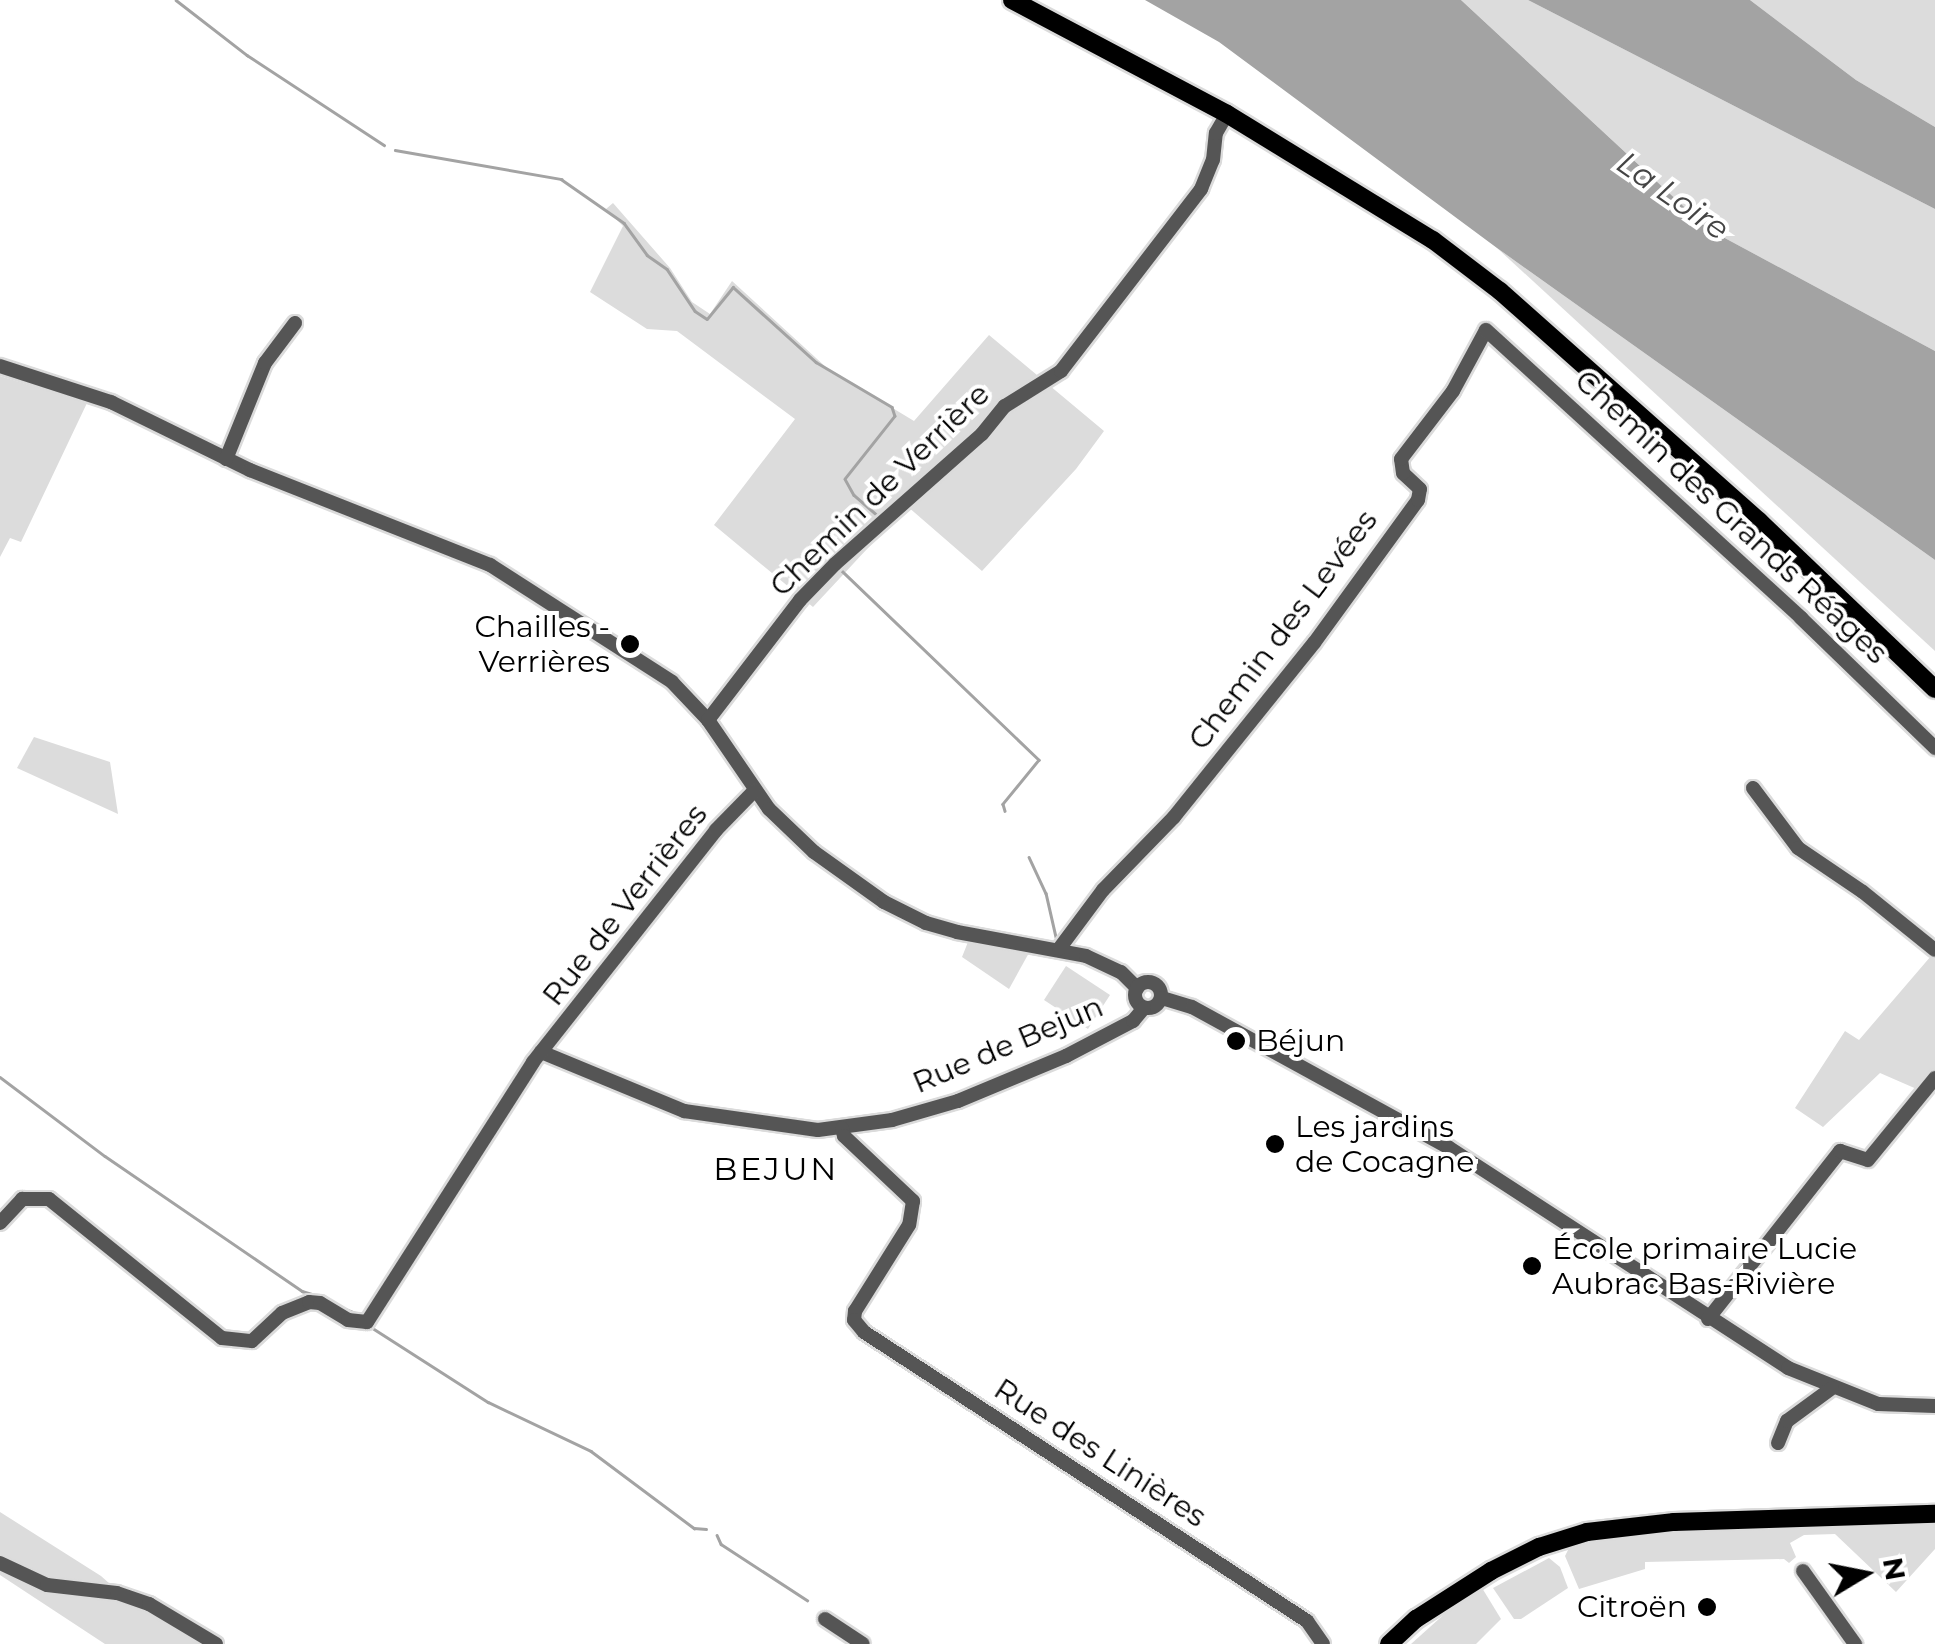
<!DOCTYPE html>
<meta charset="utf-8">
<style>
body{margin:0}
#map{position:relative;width:1935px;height:1644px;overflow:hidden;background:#fff;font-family:Montserrat,sans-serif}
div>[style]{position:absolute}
.green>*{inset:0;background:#dcdcdc}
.water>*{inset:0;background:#a3a3a3}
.stream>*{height:2.5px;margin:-1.25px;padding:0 1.25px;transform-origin:1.25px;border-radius:1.25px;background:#a3a3a3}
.roads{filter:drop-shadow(2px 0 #dbdbdb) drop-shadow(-2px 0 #dbdbdb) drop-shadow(0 2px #dbdbdb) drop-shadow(0 -2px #dbdbdb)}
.minor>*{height:14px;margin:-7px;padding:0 7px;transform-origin:7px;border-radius:7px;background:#555}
.minor>.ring{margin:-7px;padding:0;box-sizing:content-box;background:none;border:14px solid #555;border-radius:50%}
.major>*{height:18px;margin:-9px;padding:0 9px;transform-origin:9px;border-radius:9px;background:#000}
.dots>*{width:28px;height:28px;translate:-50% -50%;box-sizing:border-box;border:5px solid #fff;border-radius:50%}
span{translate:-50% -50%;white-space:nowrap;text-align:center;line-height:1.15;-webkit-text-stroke:8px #fff;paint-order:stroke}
.street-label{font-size:30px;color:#000}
.poi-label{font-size:30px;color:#000}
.right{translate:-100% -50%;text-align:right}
.left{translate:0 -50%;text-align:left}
.water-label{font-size:32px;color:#444;font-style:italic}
.neighbourhood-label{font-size:32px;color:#000;letter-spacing:2.5px}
.north{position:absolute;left:1815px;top:1524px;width:100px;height:100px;-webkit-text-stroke:8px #fff;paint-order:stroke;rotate:80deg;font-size:28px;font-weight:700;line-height:40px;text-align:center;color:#000}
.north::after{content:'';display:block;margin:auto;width:35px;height:45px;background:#000;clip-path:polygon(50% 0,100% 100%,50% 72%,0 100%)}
</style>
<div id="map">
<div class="green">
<div style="clip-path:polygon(1461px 0,1528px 0,1935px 209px,1935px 351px,1708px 229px)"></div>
<div style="clip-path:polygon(1750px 0,1935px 0,1935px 127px,1856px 80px)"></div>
<div style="clip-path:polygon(613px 203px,670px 268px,692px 302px,710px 314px,732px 281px,828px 369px,914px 421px,989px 335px,1104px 431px,1076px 469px,982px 571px,907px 506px,813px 607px,714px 525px,795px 419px,677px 331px,647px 329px,590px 292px,623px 226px,606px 209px)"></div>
<div style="clip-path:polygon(1497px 248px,1935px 560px,1935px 651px)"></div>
<div style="clip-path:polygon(0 376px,87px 403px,21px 542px,10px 538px,0 557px)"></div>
<div style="clip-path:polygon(34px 737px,110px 762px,118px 814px,17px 768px)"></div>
<div style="clip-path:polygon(968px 942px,1030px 951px,1009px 989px,962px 957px)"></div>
<div style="clip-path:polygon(1931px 956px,1935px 959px,1935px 1069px,1919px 1090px,1880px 1073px,1823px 1127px,1795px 1108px,1845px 1031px,1859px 1040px)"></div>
<div style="clip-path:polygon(1066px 966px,1110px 995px,1088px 1029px,1044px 1000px)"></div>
<div style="clip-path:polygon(0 1512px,101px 1576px,136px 1607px,204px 1644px,105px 1644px,0 1575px)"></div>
<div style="clip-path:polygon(1935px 1524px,1935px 1549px,1896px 1592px,1835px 1534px,1804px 1535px,1790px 1543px,1796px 1557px,1789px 1563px,1784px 1559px,1645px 1562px,1645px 1569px,1579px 1589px,1565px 1556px,1570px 1546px,1637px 1533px)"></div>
<div style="clip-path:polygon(1549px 1558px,1560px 1567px,1568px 1588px,1521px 1619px,1514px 1619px,1493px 1588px)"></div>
<div style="clip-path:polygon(1479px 1583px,1501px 1619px,1476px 1644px,1411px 1644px)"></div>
</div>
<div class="water">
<div style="clip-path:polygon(1145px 0,1461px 0,1708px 229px,1935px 351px,1935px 560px,1497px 248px,1219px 42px)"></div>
<div style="clip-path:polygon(1528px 0,1750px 0,1856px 80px,1935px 127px,1935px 209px)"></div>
</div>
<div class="stream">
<div style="left:176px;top:0;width:90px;rotate:37.8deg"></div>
<div style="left:247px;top:55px;width:164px;rotate:33.3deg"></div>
<div style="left:395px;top:150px;width:169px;rotate:9.9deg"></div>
<div style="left:561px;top:179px;width:77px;rotate:34.9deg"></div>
<div style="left:624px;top:223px;width:39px;rotate:54deg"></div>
<div style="left:647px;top:255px;width:24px;rotate:35deg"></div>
<div style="left:667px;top:269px;width:50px;rotate:56.3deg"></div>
<div style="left:695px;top:311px;width:14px;rotate:34deg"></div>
<div style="left:707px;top:319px;width:41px;rotate:-50.9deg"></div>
<div style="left:733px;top:287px;width:112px;rotate:42.1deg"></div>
<div style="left:816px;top:362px;width:88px;rotate:30.6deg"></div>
<div style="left:892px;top:407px;width:9px;rotate:72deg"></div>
<div style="left:895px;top:416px;width:80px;rotate:128.4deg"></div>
<div style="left:845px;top:479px;width:18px;rotate:61deg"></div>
<div style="left:854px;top:495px;width:33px;rotate:41deg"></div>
<div style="left:839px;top:568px;width:277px;rotate:43.8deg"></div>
<div style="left:1039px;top:760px;width:57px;rotate:129.3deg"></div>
<div style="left:1003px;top:804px;width:7px;rotate:74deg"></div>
<div style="left:1029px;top:857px;width:40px;rotate:65deg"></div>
<div style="left:1046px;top:893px;width:45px;rotate:77.2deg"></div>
<div style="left:0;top:1077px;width:131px;rotate:37deg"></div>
<div style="left:105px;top:1156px;width:239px;rotate:34.4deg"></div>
<div style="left:302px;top:1291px;width:21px;rotate:17deg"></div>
<div style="left:338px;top:1306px;width:22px;rotate:22deg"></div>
<div style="left:371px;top:1327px;width:139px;rotate:32.7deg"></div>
<div style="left:488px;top:1402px;width:114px;rotate:25.4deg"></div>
<div style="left:591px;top:1451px;width:129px;rotate:36.8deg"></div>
<div style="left:694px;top:1528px;width:12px;rotate:5deg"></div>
<div style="left:717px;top:1535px;width:10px;rotate:66deg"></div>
<div style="left:721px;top:1544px;width:103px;rotate:33.1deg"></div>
</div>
<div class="roads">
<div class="minor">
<div style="left:0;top:366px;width:117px;rotate:18deg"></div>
<div style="left:111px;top:402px;width:155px;rotate:26.1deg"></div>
<div style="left:250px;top:470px;width:258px;rotate:21.6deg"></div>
<div style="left:490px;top:565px;width:216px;rotate:32.7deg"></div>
<div style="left:672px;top:682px;width:52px;rotate:46.5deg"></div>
<div style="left:708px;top:720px;width:108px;rotate:55.6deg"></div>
<div style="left:769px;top:809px;width:62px;rotate:43.7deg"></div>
<div style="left:814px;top:852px;width:86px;rotate:35.5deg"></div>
<div style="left:884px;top:902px;width:47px;rotate:26.6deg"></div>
<div style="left:926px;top:923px;width:32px;rotate:16deg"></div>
<div style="left:957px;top:932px;width:131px;rotate:10.5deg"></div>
<div style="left:1086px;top:956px;width:38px;rotate:25deg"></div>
<div style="left:1121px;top:972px;width:23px;rotate:45deg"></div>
<div style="left:226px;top:459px;width:104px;rotate:-67.9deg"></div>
<div style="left:265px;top:363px;width:50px;rotate:-53.1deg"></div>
<div style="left:708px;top:720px;width:151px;rotate:-52.5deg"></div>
<div style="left:800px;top:600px;width:50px;rotate:-45.8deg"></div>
<div style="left:835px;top:564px;width:196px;rotate:-41.5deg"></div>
<div style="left:982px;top:434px;width:36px;rotate:-51deg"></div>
<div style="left:1005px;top:406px;width:66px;rotate:-32deg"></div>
<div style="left:1061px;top:371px;width:230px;rotate:-52.4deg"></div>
<div style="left:1201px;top:189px;width:31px;rotate:-68deg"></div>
<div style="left:1213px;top:160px;width:27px;rotate:-84deg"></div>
<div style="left:1216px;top:133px;width:22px;rotate:-60deg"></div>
<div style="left:1753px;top:788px;width:75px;rotate:53.1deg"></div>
<div style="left:1798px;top:848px;width:78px;rotate:34.1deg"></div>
<div style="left:1863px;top:892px;width:92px;rotate:38.9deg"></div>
<div style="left:1059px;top:949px;width:74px;rotate:-53.3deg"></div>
<div style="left:1103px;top:890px;width:102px;rotate:-45.8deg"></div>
<div style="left:1174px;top:817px;width:223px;rotate:-51.2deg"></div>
<div style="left:1314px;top:643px;width:177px;rotate:-54deg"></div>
<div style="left:1418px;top:500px;width:11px;rotate:-80deg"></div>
<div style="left:1420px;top:489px;width:23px;rotate:-137deg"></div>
<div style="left:1403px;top:473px;width:14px;rotate:-98deg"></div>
<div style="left:1401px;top:459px;width:86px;rotate:-52.6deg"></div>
<div style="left:1453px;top:391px;width:69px;rotate:-61.6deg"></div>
<div style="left:1486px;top:330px;width:427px;rotate:42.4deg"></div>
<div style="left:1801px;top:618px;width:187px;rotate:44.1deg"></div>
<div class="ring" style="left:1135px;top:982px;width:12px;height:12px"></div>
<div style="left:1162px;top:998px;width:31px;rotate:17deg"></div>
<div style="left:1192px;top:1007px;width:292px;rotate:28.7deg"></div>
<div style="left:1448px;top:1147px;width:406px;rotate:33deg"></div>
<div style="left:1788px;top:1368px;width:97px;rotate:21.8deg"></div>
<div style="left:1878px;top:1404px;width:57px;rotate:2deg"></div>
<div style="left:541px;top:1052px;width:155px;rotate:22.4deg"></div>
<div style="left:684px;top:1111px;width:135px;rotate:8.1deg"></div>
<div style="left:818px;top:1130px;width:75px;rotate:-7.7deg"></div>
<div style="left:892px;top:1120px;width:69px;rotate:-16.1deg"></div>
<div style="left:958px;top:1101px;width:117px;rotate:-22.6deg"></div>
<div style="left:1066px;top:1056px;width:76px;rotate:-27.6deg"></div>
<div style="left:1133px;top:1021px;width:17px;rotate:-50deg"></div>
<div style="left:842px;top:1128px;width:8px;rotate:76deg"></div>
<div style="left:844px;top:1136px;width:95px;rotate:43.3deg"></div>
<div style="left:913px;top:1201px;width:24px;rotate:99deg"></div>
<div style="left:909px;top:1225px;width:102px;rotate:122.1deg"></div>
<div style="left:855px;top:1311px;width:9px;rotate:96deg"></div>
<div style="left:854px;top:1320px;width:16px;rotate:50deg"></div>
<div style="left:864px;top:1332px;width:529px;rotate:33.12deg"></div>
<div style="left:1307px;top:1621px;width:28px;rotate:55deg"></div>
<div style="left:0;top:1223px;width:33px;rotate:-47deg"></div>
<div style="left:22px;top:1199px;width:27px"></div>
<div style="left:49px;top:1199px;width:222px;rotate:38.8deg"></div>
<div style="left:222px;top:1338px;width:30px;rotate:6deg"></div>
<div style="left:252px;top:1341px;width:41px;rotate:-43deg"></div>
<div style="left:282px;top:1313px;width:29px;rotate:-22deg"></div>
<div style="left:309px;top:1302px;width:11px;rotate:5deg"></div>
<div style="left:320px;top:1303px;width:33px;rotate:31deg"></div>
<div style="left:348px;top:1320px;width:19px;rotate:6deg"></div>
<div style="left:367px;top:1322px;width:308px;rotate:-57.4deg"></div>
<div style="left:533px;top:1062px;width:295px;rotate:-51.7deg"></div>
<div style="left:716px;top:830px;width:54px;rotate:-45.7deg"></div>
<div style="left:1708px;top:1319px;width:214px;rotate:-51.8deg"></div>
<div style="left:1840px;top:1151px;width:29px;rotate:18deg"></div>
<div style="left:1868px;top:1160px;width:106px;rotate:-50.7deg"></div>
<div style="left:1778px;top:1443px;width:24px;rotate:-68deg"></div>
<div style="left:1787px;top:1421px;width:56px;rotate:-36.3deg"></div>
<div style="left:0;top:1563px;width:52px;rotate:25.1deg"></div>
<div style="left:47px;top:1585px;width:70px;rotate:6.5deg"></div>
<div style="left:117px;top:1593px;width:34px;rotate:19deg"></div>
<div style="left:149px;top:1604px;width:78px;rotate:30.8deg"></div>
<div style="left:1803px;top:1571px;width:90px;rotate:54.5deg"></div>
<div style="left:825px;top:1619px;width:45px;rotate:33.3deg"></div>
</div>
<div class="major">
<div style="left:1012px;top:0;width:243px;rotate:27.9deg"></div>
<div style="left:1227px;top:114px;width:241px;rotate:31.5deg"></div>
<div style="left:1433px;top:240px;width:84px;rotate:37.3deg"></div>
<div style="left:1500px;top:291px;width:346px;rotate:41.6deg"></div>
<div style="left:1759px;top:521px;width:243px;rotate:43.7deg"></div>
<div style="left:1389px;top:1644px;width:37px;rotate:-43deg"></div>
<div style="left:1416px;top:1619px;width:89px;rotate:-32.6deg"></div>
<div style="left:1491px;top:1571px;width:54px;rotate:-26.6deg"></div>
<div style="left:1539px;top:1547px;width:50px;rotate:-17.4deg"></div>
<div style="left:1587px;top:1532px;width:88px;rotate:-6.6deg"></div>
<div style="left:1674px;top:1522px;width:261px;rotate:-1.8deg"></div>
</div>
</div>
<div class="dots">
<div style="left:630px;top:644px;background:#000"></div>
<div style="left:1236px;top:1041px;background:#000"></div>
<div style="left:1275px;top:1144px;background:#000"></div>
<div style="left:1532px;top:1266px;background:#000"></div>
<div style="left:1707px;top:1607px;background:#000"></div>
</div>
<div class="street-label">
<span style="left:880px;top:490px;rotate:-44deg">Chemin de Verrière</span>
<span style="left:1731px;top:517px;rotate:43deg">Chemin des Grands Réages</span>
<span style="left:1283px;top:630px;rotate:-53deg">Chemin des Levées</span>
<span style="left:625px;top:905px;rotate:-52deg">Rue de Verrières</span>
<span style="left:1008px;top:1045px;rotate:-23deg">Rue de Bejun</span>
<span style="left:1100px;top:1453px;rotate:33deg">Rue des Linières</span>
</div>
<div class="poi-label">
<span class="right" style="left:610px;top:644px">Chailles -<br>Verrières</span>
<span class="left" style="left:1256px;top:1041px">Béjun</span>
<span class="left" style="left:1295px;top:1144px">Les jardins<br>de Cocagne</span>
<span class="left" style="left:1552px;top:1266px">École primaire Lucie<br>Aubrac Bas-Rivière</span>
<span class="right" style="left:1687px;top:1607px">Citroën</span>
</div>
<div class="water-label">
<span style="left:1673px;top:196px;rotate:35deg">La Loire</span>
</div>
<div class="neighbourhood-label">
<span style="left:776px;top:1169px">BEJUN</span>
</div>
<div class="north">N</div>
</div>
